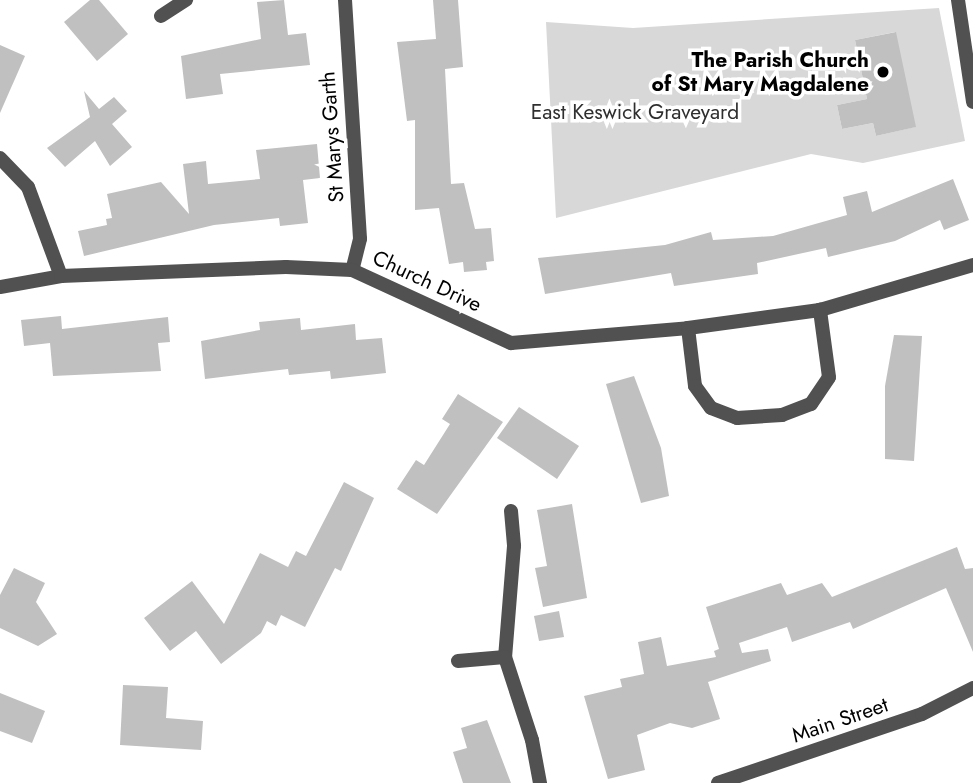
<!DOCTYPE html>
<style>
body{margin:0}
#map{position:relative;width:973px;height:783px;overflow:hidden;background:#fff;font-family:Jost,sans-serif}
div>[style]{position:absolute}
.green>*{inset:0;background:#d8d8d8}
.building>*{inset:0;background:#c0c0c0}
.minor>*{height:14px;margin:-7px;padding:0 7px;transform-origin:7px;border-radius:7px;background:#515151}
.tertiary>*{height:14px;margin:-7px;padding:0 7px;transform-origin:7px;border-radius:7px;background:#515151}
.dots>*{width:19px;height:19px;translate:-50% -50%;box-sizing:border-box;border:4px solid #fff;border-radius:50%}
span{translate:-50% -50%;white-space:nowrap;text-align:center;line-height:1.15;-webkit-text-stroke:7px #fff;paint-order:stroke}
.poi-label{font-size:21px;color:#000;font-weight:700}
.right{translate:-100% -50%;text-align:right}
.park-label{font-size:21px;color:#2f2f2f}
.street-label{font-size:21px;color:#000}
</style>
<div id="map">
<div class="green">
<div style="clip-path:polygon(evenodd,939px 8px,965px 141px,863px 163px,811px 154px,556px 218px,546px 22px,633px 28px,939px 8px,895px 32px,915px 127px,876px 136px,873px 123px,842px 129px,837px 105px,867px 99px,855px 40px,895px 32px)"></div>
</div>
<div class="building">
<div style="clip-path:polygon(90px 0,99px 0,128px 34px,97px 61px,64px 22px)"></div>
<div style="clip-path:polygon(284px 0,288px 35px,306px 33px,310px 65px,220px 74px,223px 94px,186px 99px,181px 56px,261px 39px,257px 2px)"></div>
<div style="clip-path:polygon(433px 0,458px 0,463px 67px,445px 69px,451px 184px,464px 183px,475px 229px,491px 228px,494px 261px,486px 262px,487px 270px,464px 272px,463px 262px,449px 264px,439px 208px,415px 210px,415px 120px,407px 121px,397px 42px,436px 39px)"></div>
<div style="clip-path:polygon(896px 32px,916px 127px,876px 136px,873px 123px,842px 129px,837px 105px,867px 99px,855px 40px)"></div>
<div style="clip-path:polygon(0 45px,25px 56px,0 113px)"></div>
<div style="clip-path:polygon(84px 91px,99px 109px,114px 97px,127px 111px,112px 124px,132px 147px,110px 166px,95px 141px,65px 167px,47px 148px,90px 117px)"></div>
<div style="clip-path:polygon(317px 144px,320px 178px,303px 180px,308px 223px,280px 226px,279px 218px,214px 225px,84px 256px,78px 231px,107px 225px,106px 219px,112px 218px,107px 194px,161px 182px,189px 214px,183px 164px,206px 161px,208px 184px,260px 179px,256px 150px)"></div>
<div style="clip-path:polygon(953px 179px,969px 220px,944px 230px,940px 220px,895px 241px,828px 257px,826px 248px,757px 263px,758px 274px,674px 286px,671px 273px,545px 294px,538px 258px,665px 245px,711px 232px,713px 240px,773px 236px,847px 215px,843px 197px,867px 191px,872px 212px)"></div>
<div style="clip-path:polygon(61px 316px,62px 329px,168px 317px,170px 342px,158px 343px,161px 371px,53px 376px,50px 343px,24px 346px,21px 320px)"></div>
<div style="clip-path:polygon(300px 318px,301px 330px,355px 324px,356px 340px,382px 338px,386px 373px,331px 379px,330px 371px,289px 375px,288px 369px,205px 379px,201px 341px,260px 330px,259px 322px)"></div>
<div style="clip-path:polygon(894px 335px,922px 336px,914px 461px,885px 459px,885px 386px)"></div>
<div style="clip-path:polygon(634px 376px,661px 448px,669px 496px,641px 503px,606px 384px)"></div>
<div style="clip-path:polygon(458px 394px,503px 422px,437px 514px,397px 489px,416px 460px,424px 465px,450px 424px,442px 419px)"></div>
<div style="clip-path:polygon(519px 407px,579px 446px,557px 479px,497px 438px)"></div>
<div style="clip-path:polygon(344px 482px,374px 498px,341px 571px,335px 568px,305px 627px,281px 615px,276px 626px,267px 621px,261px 633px,221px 664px,196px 631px,170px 651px,144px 618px,192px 581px,224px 624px,260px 553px,288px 567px,296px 551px,306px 556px)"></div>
<div style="clip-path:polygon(572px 504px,587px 598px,543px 607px,535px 568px,547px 566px,537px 510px)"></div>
<div style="clip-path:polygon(957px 547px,965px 569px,973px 568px,973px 652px,946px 588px,853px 629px,850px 622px,792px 642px,787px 627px,739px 643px,742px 653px,768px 649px,771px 661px,708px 682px,720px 719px,692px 728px,670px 723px,637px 735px,645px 770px,608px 779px,584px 696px,622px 687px,620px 679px,644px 674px,638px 642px,661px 637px,667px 666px,716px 657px,714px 651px,719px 649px,706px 607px,781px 583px,787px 595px,822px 583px,832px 597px)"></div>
<div style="clip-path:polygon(14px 568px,45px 583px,36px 602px,57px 634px,38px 646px,0 628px,0 595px)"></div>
<div style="clip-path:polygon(559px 611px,564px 637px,539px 641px,534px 616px)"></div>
<div style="clip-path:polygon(123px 685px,168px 687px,166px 718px,203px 721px,201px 750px,120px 745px)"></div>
<div style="clip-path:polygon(0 693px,45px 711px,32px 743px,0 731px)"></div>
<div style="clip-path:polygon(487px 720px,511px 783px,463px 783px,453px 752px,467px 748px,461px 728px)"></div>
</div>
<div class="minor">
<div style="left:345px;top:0;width:239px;rotate:86.4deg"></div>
<div style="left:360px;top:239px;width:32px;rotate:104deg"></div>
<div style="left:958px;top:0;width:103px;rotate:81.6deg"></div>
<div style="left:161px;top:16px;width:30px;rotate:-33deg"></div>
<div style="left:0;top:158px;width:40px;rotate:46deg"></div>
<div style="left:28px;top:187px;width:95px;rotate:69.7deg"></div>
<div style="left:0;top:287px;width:62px;rotate:-10.2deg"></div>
<div style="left:61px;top:276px;width:225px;rotate:-2.3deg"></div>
<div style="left:286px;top:267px;width:66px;rotate:2.6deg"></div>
<div style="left:352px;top:270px;width:175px;rotate:24.7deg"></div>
<div style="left:511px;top:343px;width:178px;rotate:-4.8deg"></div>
<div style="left:688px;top:328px;width:133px;rotate:-7.8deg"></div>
<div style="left:820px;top:310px;width:159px;rotate:-16.4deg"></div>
<div style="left:688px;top:328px;width:58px;rotate:83.1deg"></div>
<div style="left:695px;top:386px;width:27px;rotate:54deg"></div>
<div style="left:711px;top:408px;width:28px;rotate:21deg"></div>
<div style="left:737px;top:418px;width:45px;rotate:-3.8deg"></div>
<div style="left:782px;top:415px;width:31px;rotate:-21deg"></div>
<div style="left:811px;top:404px;width:32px;rotate:-56deg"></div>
<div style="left:829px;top:377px;width:68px;rotate:-97.7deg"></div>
<div style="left:511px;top:511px;width:35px;rotate:85deg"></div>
<div style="left:514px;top:546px;width:111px;rotate:94.6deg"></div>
<div style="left:505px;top:657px;width:87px;rotate:72deg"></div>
<div style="left:532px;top:740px;width:44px;rotate:79.5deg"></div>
<div style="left:458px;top:661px;width:47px;rotate:-4.9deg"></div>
</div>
<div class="tertiary">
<div style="left:718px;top:783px;width:215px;rotate:-18.7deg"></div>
<div style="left:922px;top:714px;width:57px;rotate:-27deg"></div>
</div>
<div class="dots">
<div style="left:883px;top:72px;background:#000"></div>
</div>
<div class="poi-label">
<span class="right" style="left:869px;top:72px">The Parish Church<br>of St Mary Magdalene</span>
</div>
<div class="park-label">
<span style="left:635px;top:112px">East Keswick Graveyard</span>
</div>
<div class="street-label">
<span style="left:332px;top:137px;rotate:-94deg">St Marys Garth</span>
<span style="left:427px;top:281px;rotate:25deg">Church Drive</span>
<span style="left:840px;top:720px;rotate:-19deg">Main Street</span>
</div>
</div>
